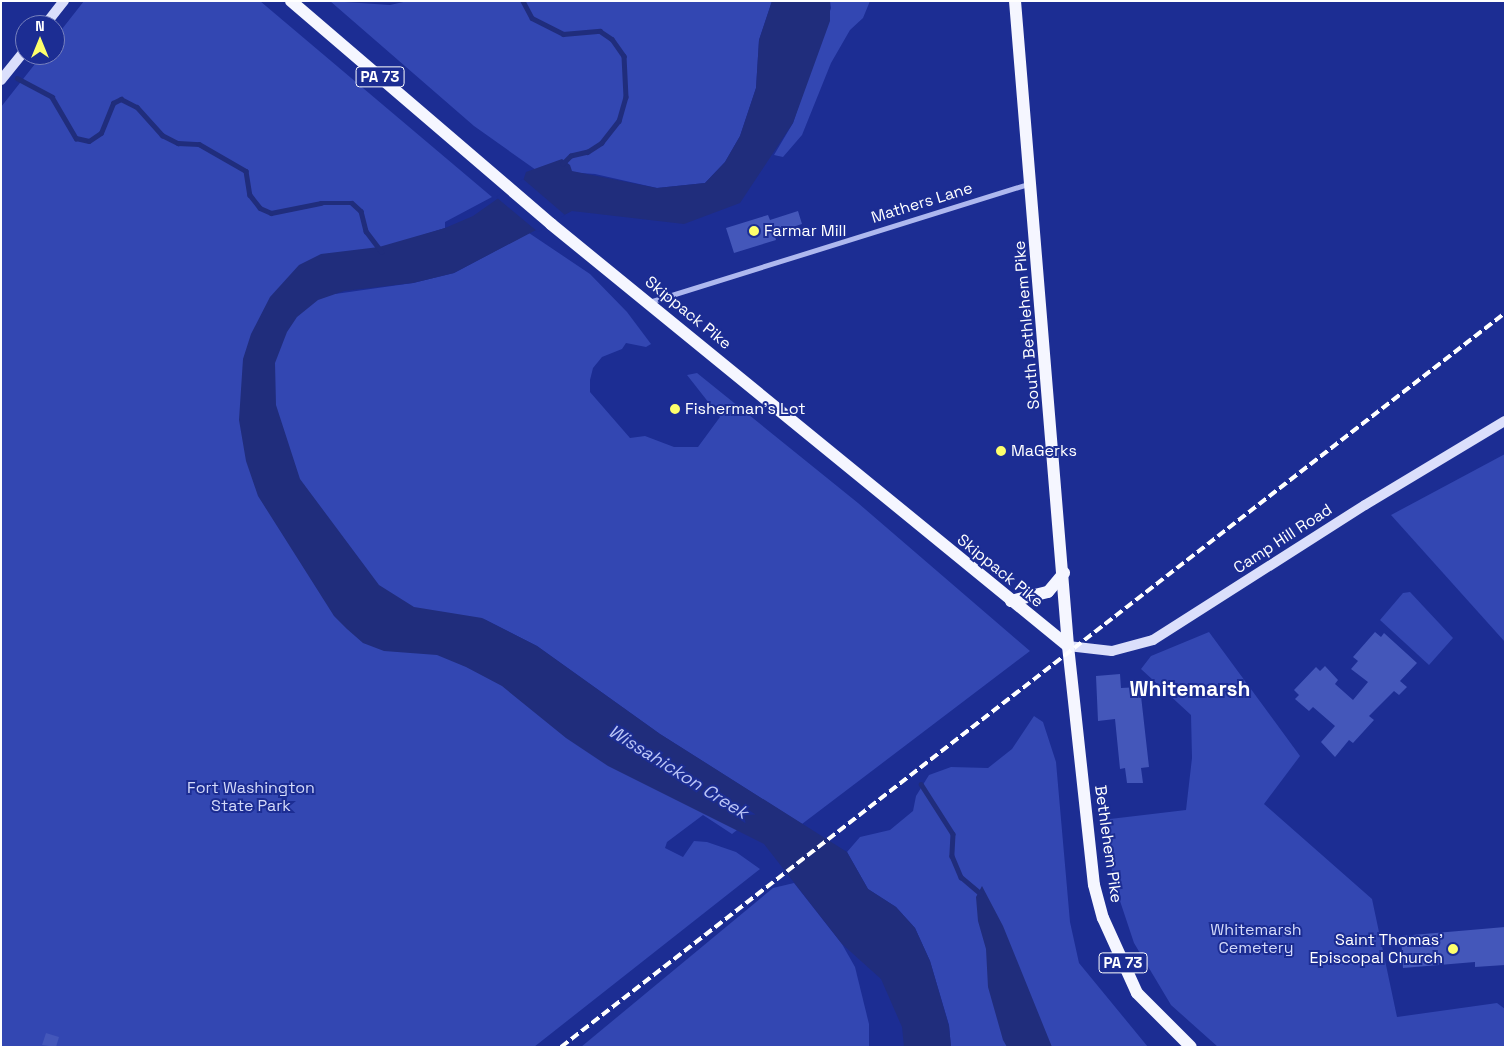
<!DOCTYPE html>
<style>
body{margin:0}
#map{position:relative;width:1506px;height:1048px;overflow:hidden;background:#1c2d93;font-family:"Space Grotesk",sans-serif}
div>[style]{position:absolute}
.green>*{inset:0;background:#3347b2}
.water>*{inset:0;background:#202d7c}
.pier>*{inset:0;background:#1c2d93}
.stream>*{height:4.5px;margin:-2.25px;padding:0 2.25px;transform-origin:2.25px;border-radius:2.25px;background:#202d7c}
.building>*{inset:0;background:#4457ba}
.street>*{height:5px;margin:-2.5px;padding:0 2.5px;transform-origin:2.5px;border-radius:2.5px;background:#aeb8ef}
.secondary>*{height:10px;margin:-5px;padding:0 5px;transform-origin:5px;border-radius:5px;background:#dbdffb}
.primary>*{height:12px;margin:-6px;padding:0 6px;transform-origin:6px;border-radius:6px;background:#f5f6ff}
.rail>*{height:4px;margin-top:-2px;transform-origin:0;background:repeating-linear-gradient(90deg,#fff 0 9px,transparent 0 13px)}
.dots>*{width:14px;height:14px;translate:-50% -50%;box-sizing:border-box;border:2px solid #1c2d93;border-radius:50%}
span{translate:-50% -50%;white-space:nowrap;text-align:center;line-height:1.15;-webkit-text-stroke:4px #1c2d93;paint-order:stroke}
.shield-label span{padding:1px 4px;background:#1c2d93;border:1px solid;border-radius:4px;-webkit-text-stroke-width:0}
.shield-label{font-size:15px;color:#fff;font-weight:700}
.street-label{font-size:16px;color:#fff}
.poi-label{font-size:16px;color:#fff}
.left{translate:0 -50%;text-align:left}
.right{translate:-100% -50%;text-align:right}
.park-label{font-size:16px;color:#d4dafa}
.water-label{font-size:18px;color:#bac4f6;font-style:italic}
.district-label{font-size:21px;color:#fff;font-weight:700}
.frame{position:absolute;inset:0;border:2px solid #fff;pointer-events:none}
.north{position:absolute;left:15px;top:15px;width:50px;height:50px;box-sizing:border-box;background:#1c2d93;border:1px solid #7781be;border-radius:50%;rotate:0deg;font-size:14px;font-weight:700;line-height:20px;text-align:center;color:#fff}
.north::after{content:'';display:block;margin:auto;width:18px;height:22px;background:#feff6c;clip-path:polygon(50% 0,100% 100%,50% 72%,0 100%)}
</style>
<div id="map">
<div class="green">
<div style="clip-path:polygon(84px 1px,260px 1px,492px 197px,445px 222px,445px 228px,423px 235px,335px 294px,413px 283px,454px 273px,529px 233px,590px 274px,627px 312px,651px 344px,646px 347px,626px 343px,622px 349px,602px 357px,593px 368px,590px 380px,590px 392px,630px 438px,645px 436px,674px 447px,698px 447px,720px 417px,687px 375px,697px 373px,858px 503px,1030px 651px,802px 824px,660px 734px,537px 646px,482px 618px,761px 811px,732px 834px,703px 815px,667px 842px,665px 848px,683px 857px,694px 841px,707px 842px,736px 852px,760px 869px,534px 1047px,1px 1047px,1px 107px,42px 55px,55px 55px,55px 38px)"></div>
<div style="clip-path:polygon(330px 1px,390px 5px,408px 1px,772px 1px,759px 40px,756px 88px,740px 136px,725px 162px,705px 183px,657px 188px,595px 174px,536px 170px,474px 126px)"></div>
<div style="clip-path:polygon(830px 1px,870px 1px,863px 18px,850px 30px,831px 63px,802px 135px,783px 157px,774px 155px,793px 123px,831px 8px)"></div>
<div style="clip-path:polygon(1505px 454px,1505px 642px,1391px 515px)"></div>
<div style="clip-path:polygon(1410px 592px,1453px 638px,1429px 665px,1380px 620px,1403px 593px)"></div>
<div style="clip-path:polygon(1209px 632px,1300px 756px,1264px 804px,1372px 899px,1397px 1017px,1497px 1003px,1505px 1009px,1505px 1047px,1218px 1047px,1171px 1005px,1134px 943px,1112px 877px,1110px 819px,1186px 810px,1192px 758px,1191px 715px,1141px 669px,1151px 656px)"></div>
<div style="clip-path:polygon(1034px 716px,1043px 722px,1056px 762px,1070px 922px,1079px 963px,1148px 1047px,951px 1047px,949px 1025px,930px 961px,915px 928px,896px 907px,868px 889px,847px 852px,860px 837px,890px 830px,913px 811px,916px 796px,929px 775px,951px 767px,988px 768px,1012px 749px)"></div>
<div style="clip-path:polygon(794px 883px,842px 944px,855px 967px,869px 1024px,869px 1047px,581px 1047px,773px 888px)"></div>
</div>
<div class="water">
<div style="clip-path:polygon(772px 1px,830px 1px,830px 21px,793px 123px,740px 203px,684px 224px,572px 211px,454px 273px,413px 283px,344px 291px,318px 300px,297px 317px,287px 332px,275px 363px,276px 405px,300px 479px,379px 585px,414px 607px,482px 618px,537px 646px,660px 734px,847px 852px,868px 889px,896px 907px,915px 928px,930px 961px,949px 1026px,951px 1047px,904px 1047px,902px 1027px,881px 979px,842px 944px,764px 844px,608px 766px,566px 738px,502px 686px,466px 667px,437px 655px,384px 651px,363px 643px,347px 629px,334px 616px,258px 496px,246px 461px,239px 420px,243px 359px,251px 334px,270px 297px,299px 265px,321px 254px,379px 247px,445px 228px,473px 216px,523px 181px,526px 172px,562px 159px,570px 165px,572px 171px,657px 188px,705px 183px,725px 162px,740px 136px,756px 88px,759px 40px)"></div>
<div style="clip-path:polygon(982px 886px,1003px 926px,1052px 1047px,1007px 1047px,1003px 1040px,988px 987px,986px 949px,978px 921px,976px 897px)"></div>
</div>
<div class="pier">
<div style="clip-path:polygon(523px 179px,565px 215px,538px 232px,496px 197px)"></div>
</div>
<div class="stream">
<div style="left:523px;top:1px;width:19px;rotate:62deg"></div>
<div style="left:532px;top:18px;width:35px;rotate:27deg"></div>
<div style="left:563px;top:34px;width:37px;rotate:-5deg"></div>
<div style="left:600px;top:31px;width:14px;rotate:34deg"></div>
<div style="left:612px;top:39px;width:21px;rotate:55deg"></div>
<div style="left:624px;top:56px;width:41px;rotate:87.2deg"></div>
<div style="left:626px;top:97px;width:25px;rotate:106deg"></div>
<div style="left:619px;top:121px;width:28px;rotate:128deg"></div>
<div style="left:602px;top:143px;width:17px;rotate:147deg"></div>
<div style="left:588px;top:152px;width:17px;rotate:167deg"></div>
<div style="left:571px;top:156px;width:11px;rotate:135deg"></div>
<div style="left:17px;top:78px;width:40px;rotate:28deg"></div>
<div style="left:52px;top:97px;width:48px;rotate:59.7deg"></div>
<div style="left:76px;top:138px;width:13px;rotate:13deg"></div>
<div style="left:89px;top:141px;width:14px;rotate:-34deg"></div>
<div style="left:101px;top:133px;width:32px;rotate:-68deg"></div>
<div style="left:113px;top:103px;width:9px;rotate:-27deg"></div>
<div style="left:121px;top:99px;width:18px;rotate:27deg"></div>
<div style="left:137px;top:107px;width:38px;rotate:48deg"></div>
<div style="left:162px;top:135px;width:18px;rotate:27deg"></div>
<div style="left:178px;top:143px;width:21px;rotate:3deg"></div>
<div style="left:199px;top:144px;width:54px;rotate:29.9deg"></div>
<div style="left:246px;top:171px;width:24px;rotate:81deg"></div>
<div style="left:250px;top:195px;width:16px;rotate:52deg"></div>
<div style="left:260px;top:208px;width:12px;rotate:24deg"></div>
<div style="left:271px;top:213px;width:51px;rotate:-11.3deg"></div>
<div style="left:321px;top:203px;width:31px"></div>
<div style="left:352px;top:203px;width:12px;rotate:42deg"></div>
<div style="left:361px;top:211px;width:21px;rotate:76deg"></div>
<div style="left:366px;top:231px;width:26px;rotate:53deg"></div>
<div style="left:921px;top:784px;width:59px;rotate:57.4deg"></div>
<div style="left:953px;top:834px;width:22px;rotate:93deg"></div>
<div style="left:952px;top:856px;width:23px;rotate:67deg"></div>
<div style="left:961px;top:877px;width:26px;rotate:40deg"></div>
</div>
<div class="building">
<div style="clip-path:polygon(798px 211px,802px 224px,774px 233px,776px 240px,734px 253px,726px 228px,768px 215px,770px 220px)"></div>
<div style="clip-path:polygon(1375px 632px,1381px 637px,1384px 633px,1417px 663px,1400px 681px,1407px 687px,1399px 695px,1394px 691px,1369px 716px,1374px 720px,1353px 743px,1349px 740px,1335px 757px,1321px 742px,1335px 726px,1313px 707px,1309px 711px,1295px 699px,1299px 695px,1294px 690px,1316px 667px,1320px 671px,1325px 666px,1338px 680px,1335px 684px,1353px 700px,1368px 682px,1351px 669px,1358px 661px,1353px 657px)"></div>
<div style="clip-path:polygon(1120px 674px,1121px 688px,1140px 687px,1149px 767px,1141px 768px,1143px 783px,1127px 783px,1125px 768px,1120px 769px,1115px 719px,1098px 721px,1096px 676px)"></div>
<div style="clip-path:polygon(1505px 927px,1505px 965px,1475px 967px,1475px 962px,1403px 968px,1401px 936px)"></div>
<div style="clip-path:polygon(46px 1033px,59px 1037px,56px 1047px,42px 1045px)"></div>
</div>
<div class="street">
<div style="left:649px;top:302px;width:399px;rotate:-17.3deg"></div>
</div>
<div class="secondary">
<div style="left:45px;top:25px;width:31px;rotate:-52deg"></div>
<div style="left:1px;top:80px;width:38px;rotate:-51deg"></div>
<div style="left:1068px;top:646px;width:44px;rotate:6.5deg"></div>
<div style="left:1112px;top:651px;width:42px;rotate:-15deg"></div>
<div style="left:1153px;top:640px;width:251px;rotate:-32.5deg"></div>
<div style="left:1365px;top:505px;width:163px;rotate:-31deg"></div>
</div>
<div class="primary">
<div style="left:291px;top:1px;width:343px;rotate:40.6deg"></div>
<div style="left:551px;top:224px;width:667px;rotate:39.22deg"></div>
<div style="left:1015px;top:1px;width:647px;rotate:85.3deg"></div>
<div style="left:1068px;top:646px;width:240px;rotate:83.8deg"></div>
<div style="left:1094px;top:885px;width:34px;rotate:75deg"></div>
<div style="left:1103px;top:918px;width:82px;rotate:65.6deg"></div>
<div style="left:1137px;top:993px;width:76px;rotate:45deg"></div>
<div style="left:1011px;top:601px;width:38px;rotate:-14deg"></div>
<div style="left:1048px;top:592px;width:25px;rotate:-50deg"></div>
</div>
<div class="rail">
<div style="left:561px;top:1047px;width:1196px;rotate:-37.87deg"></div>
</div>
<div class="dots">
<div style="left:754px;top:231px;background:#feff6c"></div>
<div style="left:675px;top:409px;background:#feff6c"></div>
<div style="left:1001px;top:451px;background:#feff6c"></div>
<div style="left:1453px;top:949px;background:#feff6c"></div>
</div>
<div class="shield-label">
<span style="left:380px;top:77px">PA 73</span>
<span style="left:1123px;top:963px">PA 73</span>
</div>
<div class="street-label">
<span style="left:922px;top:203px;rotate:-17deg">Mathers Lane</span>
<span style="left:688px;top:313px;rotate:39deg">Skippack Pike</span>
<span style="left:1027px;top:325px;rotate:-95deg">South Bethlehem Pike</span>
<span style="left:1283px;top:539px;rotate:-33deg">Camp Hill Road</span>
<span style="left:1000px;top:571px;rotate:39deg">Skippack Pike</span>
<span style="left:1108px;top:844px;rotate:82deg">Bethlehem Pike</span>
</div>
<div class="poi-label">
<span class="left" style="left:764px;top:231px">Farmar Mill</span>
<span class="left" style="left:685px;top:409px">Fisherman's Lot</span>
<span class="left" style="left:1011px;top:451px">MaGerks</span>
<span class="right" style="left:1443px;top:949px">Saint Thomas'<br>Episcopal Church</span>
</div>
<div class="park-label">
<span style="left:251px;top:797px">Fort Washington<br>State Park</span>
<span style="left:1256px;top:939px">Whitemarsh<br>Cemetery</span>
</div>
<div class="water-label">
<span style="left:678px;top:772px;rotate:32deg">Wissahickon Creek</span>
</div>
<div class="district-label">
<span style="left:1190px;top:689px">Whitemarsh</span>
</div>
<div class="frame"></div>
<div class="north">N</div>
</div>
